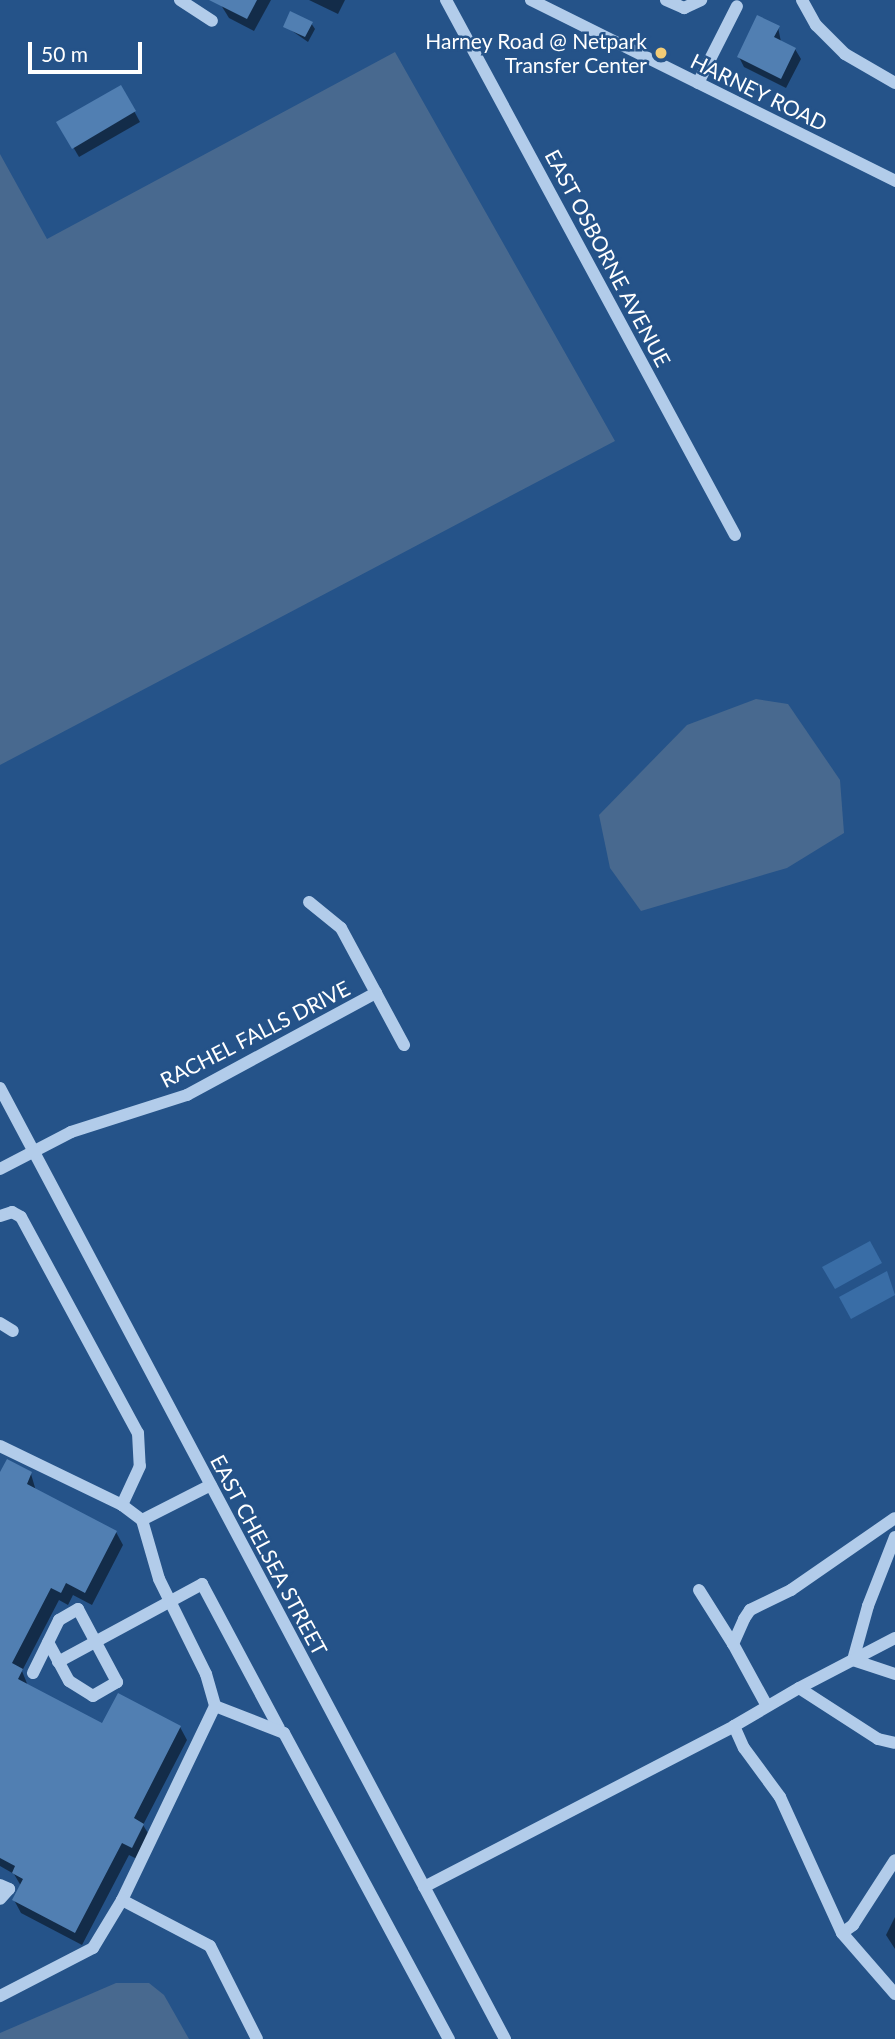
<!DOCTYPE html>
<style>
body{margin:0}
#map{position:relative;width:895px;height:2039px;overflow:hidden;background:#255389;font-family:Lato,sans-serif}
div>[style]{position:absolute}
.green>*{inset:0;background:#396da6}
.water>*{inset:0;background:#48698f}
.shadow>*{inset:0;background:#0007}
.building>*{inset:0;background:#517fb2}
.minor>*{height:12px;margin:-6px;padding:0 6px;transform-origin:6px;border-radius:6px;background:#b2ccea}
.dots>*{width:19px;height:19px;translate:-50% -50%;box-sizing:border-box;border:4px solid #255389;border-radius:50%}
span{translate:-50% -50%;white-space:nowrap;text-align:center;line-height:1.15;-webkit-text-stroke:5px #255389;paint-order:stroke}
.poi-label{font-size:21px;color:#fff}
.right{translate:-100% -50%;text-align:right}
.street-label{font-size:21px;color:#fff}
.scale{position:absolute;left:28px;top:42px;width:114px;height:32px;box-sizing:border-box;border:4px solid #fff;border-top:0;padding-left:9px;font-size:21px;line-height:24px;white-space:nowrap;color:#fff;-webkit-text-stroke:5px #255389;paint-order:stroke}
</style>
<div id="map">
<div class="green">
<div style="clip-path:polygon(870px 1241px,882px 1263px,835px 1289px,822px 1267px)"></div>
<div style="clip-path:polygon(887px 1271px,895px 1295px,851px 1319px,839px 1297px)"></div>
</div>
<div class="water">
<div style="clip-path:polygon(395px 52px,615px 441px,0 765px,0 154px,47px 239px)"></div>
<div style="clip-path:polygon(756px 699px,788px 704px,840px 780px,844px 833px,787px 868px,641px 911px,610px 868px,599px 815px,687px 725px)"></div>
<div style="clip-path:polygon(116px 1983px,149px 1983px,164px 1995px,189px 2039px,0 2039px,0 2033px)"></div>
</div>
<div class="shadow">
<div style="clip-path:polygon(224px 0,271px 0,254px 31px,229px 18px,221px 5px)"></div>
<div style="clip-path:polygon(309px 0,345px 0,338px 14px)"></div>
<div style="clip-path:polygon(311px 23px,315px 29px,308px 42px,285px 26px)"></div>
<div style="clip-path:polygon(778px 27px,781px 42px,795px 49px,801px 59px,786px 88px,744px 67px,739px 57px)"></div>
<div style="clip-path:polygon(121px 87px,140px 122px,79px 157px,59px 123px)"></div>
<div style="clip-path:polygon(0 1473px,31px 1474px,36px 1491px,116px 1532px,123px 1545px,92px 1605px,73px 1595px,68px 1605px,59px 1600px,22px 1671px,28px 1686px,103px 1726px,180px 1727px,187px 1740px,143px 1825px,151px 1838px,139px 1860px,129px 1855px,82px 1945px,21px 1913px,14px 1900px,21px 1886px,14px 1874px,0 1866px)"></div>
<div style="clip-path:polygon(895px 1917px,895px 1949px,886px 1935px)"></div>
</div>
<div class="building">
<div style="clip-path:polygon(209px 0,257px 0,247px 19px)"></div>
<div style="clip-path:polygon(290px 11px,313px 22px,305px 37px,283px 27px)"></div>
<div style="clip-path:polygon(757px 15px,780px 26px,774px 37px,796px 48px,781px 79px,737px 57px)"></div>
<div style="clip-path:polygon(121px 85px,136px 111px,72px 149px,56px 122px)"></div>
<div style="clip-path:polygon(7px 1459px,32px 1472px,27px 1484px,117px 1531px,85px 1593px,66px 1583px,61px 1593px,51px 1588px,12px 1663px,23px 1669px,18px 1679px,102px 1723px,118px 1693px,181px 1726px,134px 1818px,144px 1824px,132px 1848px,122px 1843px,75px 1933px,12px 1900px,23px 1879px,12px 1873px,15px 1866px,0 1858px,0 1472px)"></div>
</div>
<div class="minor">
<div style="left:180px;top:0;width:38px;rotate:33deg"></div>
<div style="left:446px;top:0;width:608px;rotate:61.62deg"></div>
<div style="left:531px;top:0;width:407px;rotate:26.4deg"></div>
<div style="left:666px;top:0;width:20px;rotate:24deg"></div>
<div style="left:684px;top:8px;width:19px;rotate:-25deg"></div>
<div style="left:802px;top:0;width:29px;rotate:61deg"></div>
<div style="left:816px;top:25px;width:41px;rotate:45deg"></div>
<div style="left:845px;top:54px;width:58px;rotate:30.1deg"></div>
<div style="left:698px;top:83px;width:86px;rotate:-63.1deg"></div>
<div style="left:309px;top:902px;width:41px;rotate:39.1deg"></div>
<div style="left:341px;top:928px;width:133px;rotate:61.7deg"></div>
<div style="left:0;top:1088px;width:1077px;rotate:62.03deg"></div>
<div style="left:0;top:1169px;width:80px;rotate:-27.5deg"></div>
<div style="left:71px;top:1132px;width:122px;rotate:-17.7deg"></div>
<div style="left:187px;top:1095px;width:215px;rotate:-28.4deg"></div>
<div style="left:0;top:1216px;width:13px;rotate:-18deg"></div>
<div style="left:12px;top:1212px;width:10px;rotate:29deg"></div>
<div style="left:21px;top:1217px;width:246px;rotate:61.6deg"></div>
<div style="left:138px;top:1433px;width:33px;rotate:87deg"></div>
<div style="left:140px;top:1466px;width:43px;rotate:114.8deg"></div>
<div style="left:0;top:1323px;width:15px;rotate:32deg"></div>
<div style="left:0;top:1446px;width:136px;rotate:25.8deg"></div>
<div style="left:122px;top:1505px;width:25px;rotate:37deg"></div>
<div style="left:142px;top:1520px;width:61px;rotate:73.9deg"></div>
<div style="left:159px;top:1579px;width:106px;rotate:63.7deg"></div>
<div style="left:206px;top:1674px;width:33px;rotate:74deg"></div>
<div style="left:215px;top:1706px;width:215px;rotate:115.6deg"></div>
<div style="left:122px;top:1900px;width:56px;rotate:121.1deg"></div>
<div style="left:93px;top:1948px;width:105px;rotate:152.7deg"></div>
<div style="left:142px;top:1520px;width:77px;rotate:-26.9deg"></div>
<div style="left:895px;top:1537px;width:74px;rotate:111.4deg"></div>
<div style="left:868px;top:1606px;width:56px;rotate:105.5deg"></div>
<div style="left:853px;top:1660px;width:44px;rotate:18.4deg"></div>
<div style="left:699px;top:1590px;width:64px;rotate:57.8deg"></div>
<div style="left:58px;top:1662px;width:164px;rotate:-28.4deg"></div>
<div style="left:202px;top:1584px;width:163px;rotate:61.9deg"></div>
<div style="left:33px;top:1673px;width:59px;rotate:-63.9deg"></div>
<div style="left:59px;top:1620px;width:22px;rotate:-30deg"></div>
<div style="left:78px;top:1609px;width:83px;rotate:61.9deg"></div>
<div style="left:117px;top:1682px;width:28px;rotate:150deg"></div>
<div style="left:93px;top:1696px;width:28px;rotate:-148deg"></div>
<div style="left:69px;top:1681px;width:44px;rotate:-118.3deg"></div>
<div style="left:799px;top:1688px;width:108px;rotate:-27.5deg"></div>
<div style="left:215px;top:1706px;width:74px;rotate:21.4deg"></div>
<div style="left:284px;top:1733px;width:348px;rotate:61.7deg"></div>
<div style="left:767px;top:1706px;width:71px;rotate:-118.7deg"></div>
<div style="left:733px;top:1644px;width:27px;rotate:-66deg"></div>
<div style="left:744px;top:1619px;width:11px;rotate:-56deg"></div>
<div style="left:750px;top:1610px;width:46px;rotate:-26deg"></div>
<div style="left:791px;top:1590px;width:126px;rotate:-34.7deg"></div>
<div style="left:734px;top:1726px;width:75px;rotate:-30.3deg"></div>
<div style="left:799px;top:1688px;width:94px;rotate:32.8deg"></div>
<div style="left:878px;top:1739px;width:17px;rotate:13deg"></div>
<div style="left:0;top:1885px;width:10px;rotate:24deg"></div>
<div style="left:9px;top:1889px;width:13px;rotate:132deg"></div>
<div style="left:424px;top:1887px;width:349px;rotate:-27.4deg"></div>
<div style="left:734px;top:1726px;width:24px;rotate:66deg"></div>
<div style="left:744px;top:1748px;width:61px;rotate:53.7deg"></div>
<div style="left:780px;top:1797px;width:149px;rotate:65.5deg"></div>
<div style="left:842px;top:1933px;width:14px;rotate:-36deg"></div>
<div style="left:853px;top:1925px;width:77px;rotate:-57.1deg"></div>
<div style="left:122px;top:1900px;width:99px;rotate:27.6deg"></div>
<div style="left:210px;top:1946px;width:104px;rotate:63.2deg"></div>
<div style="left:842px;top:1933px;width:81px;rotate:49deg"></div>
</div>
<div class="dots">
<div style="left:661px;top:53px;background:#f3cc76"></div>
</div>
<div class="poi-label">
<span class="right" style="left:647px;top:53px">Harney Road @ Netpark<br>Transfer Center</span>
</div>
<div class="street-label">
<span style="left:759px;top:92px;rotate:26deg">HARNEY ROAD</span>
<span style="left:608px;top:258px;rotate:62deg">EAST OSBORNE AVENUE</span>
<span style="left:255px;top:1034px;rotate:-27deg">RACHEL FALLS DRIVE</span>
<span style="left:269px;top:1555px;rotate:62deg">EAST CHELSEA STREET</span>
</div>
<div class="scale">50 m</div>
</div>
